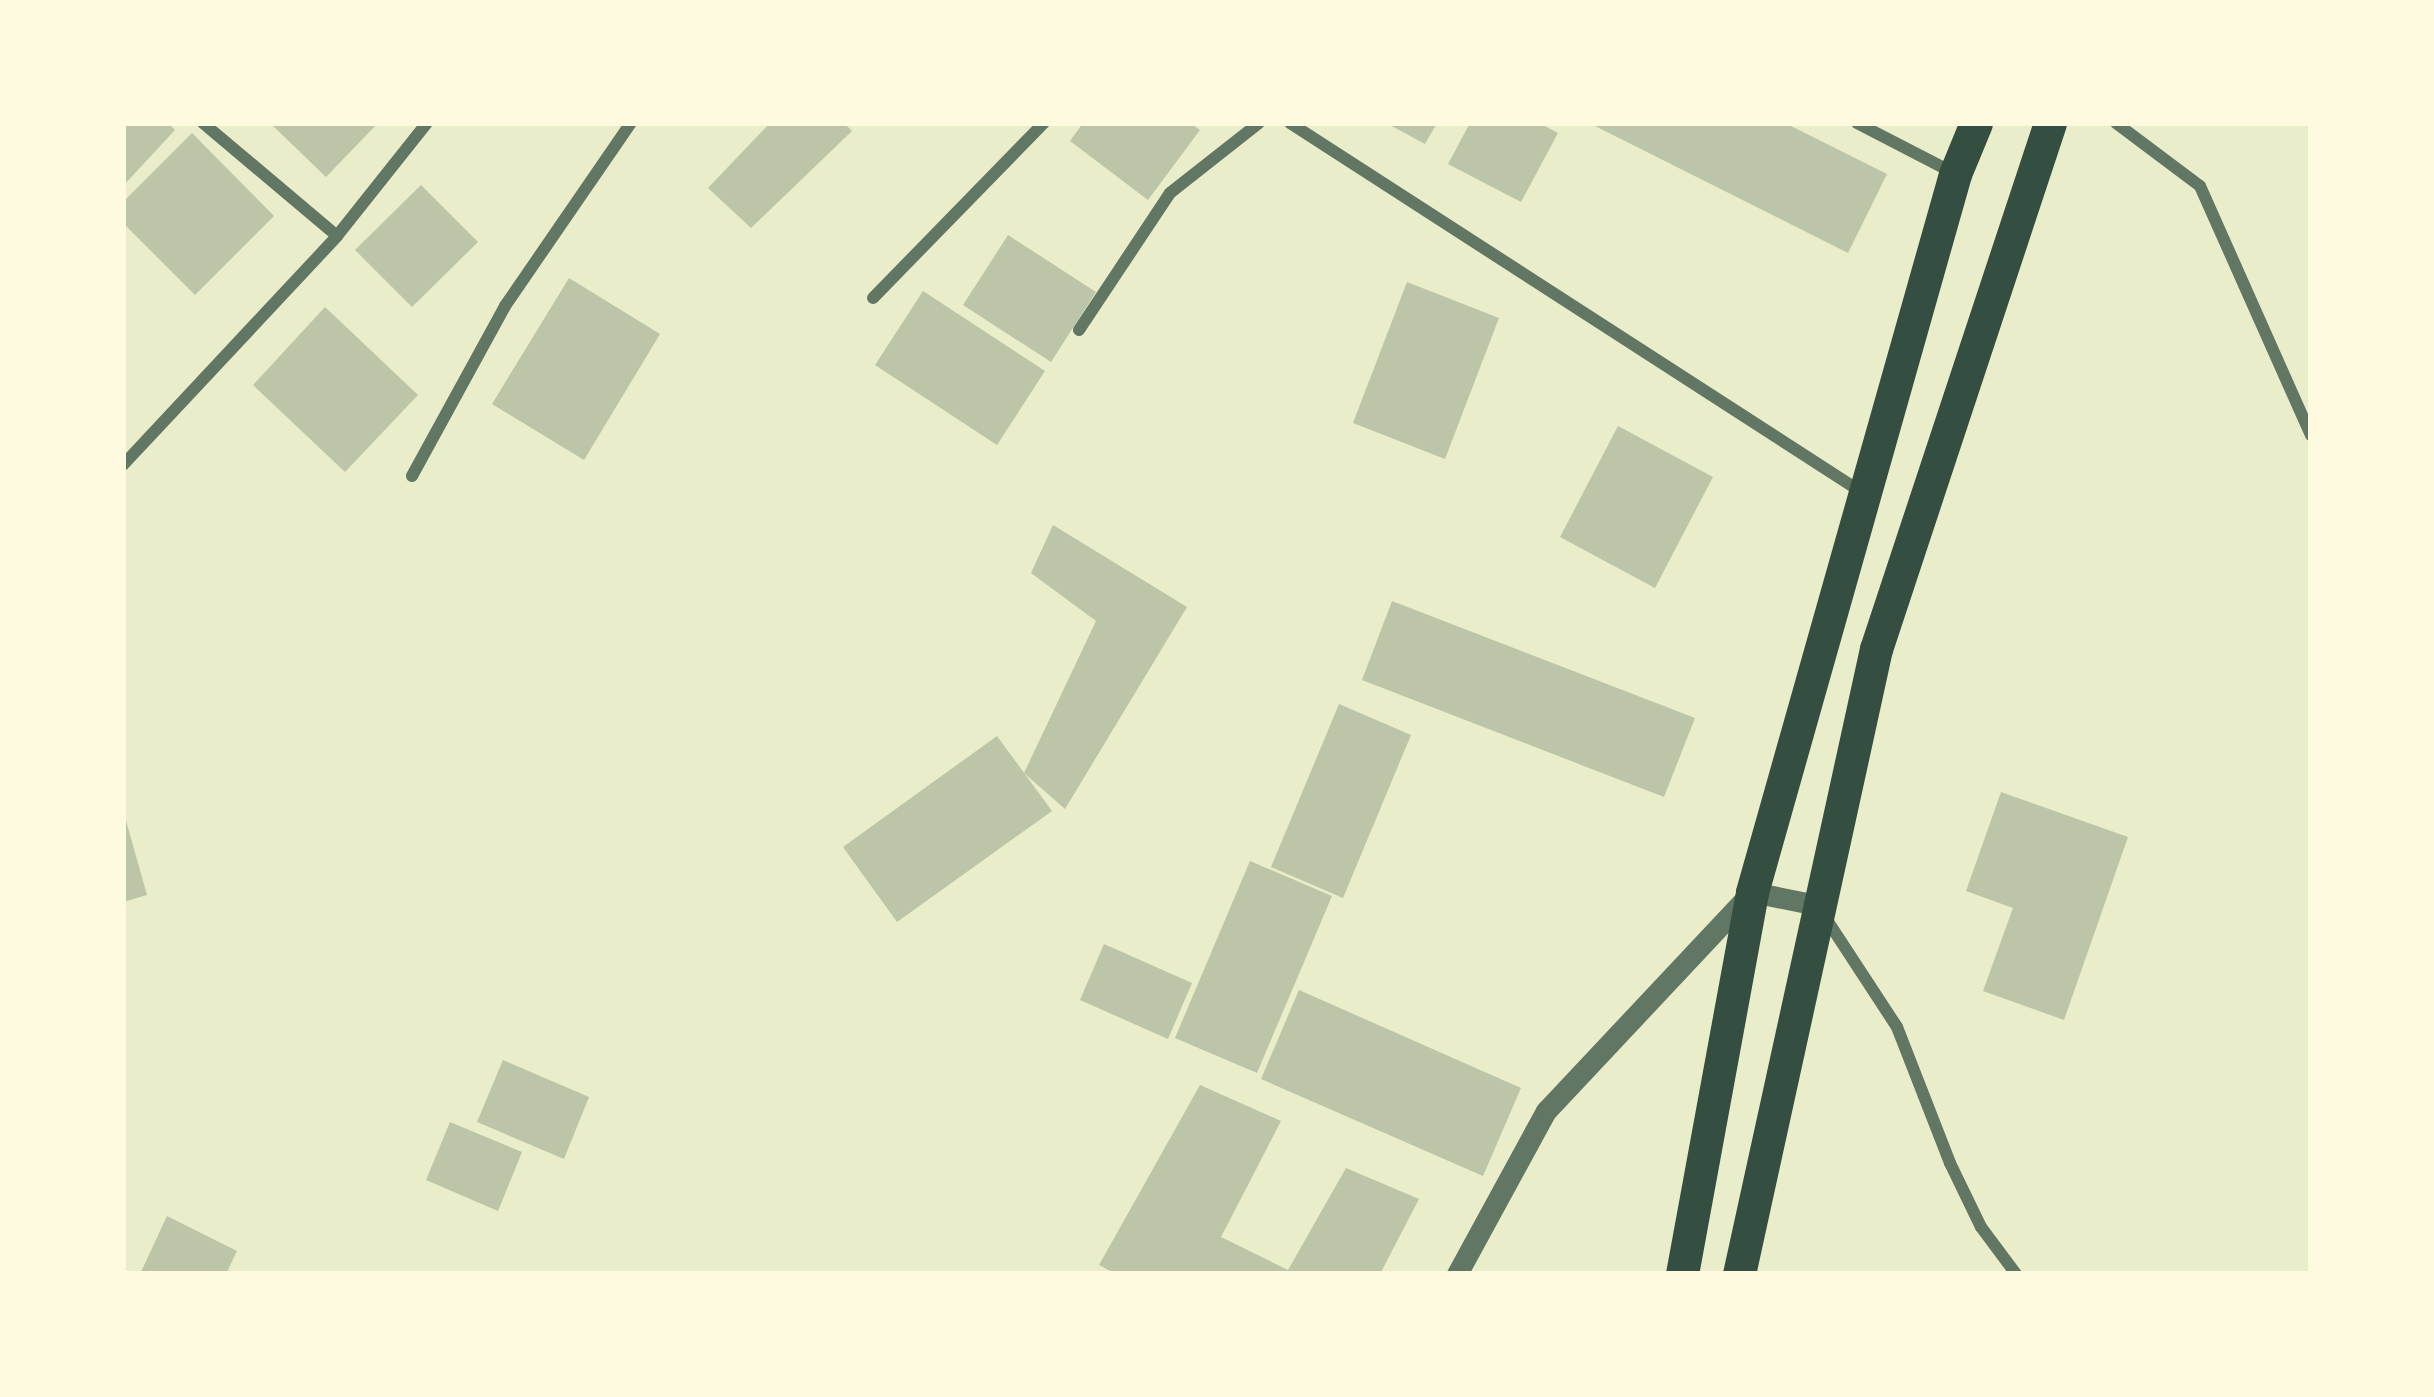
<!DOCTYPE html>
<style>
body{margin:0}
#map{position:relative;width:2434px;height:1397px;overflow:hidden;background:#e9edc9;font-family:Manrope,sans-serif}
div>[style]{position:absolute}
.building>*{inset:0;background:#bcc5a7}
.minor>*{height:12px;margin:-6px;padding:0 6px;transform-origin:6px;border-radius:6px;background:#617663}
.tertiary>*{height:21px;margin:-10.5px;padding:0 10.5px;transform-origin:10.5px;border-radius:10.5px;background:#617663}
.trunk>*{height:33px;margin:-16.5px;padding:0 16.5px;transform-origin:16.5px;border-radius:16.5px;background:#344e41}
span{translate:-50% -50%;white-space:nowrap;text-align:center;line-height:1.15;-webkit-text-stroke:12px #fefae0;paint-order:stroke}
.frame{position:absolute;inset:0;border:126px solid #fefae0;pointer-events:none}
</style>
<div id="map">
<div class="building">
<div style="clip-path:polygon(123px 123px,168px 123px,175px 130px,123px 186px)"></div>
<div style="clip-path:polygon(270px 123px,378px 123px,326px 177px)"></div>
<div style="clip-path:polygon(770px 123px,844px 123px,852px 131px,751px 228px,708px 188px)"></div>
<div style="clip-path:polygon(1083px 123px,1190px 123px,1200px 130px,1148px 200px,1070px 141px)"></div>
<div style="clip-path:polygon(1386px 123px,1437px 123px,1425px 144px)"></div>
<div style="clip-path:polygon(1470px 123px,1539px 123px,1558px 133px,1521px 202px,1448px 164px)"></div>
<div style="clip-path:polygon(1589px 123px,1785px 123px,1887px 174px,1848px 253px)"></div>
<div style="clip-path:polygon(192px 133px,274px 216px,195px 295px,123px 223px,123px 202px)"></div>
<div style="clip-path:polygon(421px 185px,478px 242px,412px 307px,355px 250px)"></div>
<div style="clip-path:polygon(1008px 235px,1096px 292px,1051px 362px,963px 305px)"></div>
<div style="clip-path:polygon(569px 278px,660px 334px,584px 460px,492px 404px)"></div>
<div style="clip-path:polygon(1407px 282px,1499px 318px,1445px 459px,1353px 423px)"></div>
<div style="clip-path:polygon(923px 291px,1045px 371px,997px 445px,875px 365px)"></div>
<div style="clip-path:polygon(325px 307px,418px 395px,345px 472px,253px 385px)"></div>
<div style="clip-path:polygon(1618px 426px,1713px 477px,1655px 588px,1560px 537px)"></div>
<div style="clip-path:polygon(1053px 525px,1187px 607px,1065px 809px,1024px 773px,1096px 621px,1031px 573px)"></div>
<div style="clip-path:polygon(1392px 601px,1695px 718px,1664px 797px,1362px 680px)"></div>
<div style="clip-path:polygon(1339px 704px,1411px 735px,1343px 898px,1271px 867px)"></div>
<div style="clip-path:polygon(997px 736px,1052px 811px,897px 922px,843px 847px)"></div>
<div style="clip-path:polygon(2001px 792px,2128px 837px,2064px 1020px,1983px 991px,2013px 908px,1966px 891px)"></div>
<div style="clip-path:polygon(123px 810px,147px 895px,123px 902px)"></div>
<div style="clip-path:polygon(1250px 861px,1332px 896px,1257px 1073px,1175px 1038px)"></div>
<div style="clip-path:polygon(1104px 944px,1192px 983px,1168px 1039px,1080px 1000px)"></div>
<div style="clip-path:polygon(1299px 990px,1521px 1088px,1483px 1176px,1261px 1079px)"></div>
<div style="clip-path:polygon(503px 1060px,589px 1097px,564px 1159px,477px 1122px)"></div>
<div style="clip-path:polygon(1200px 1085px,1281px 1121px,1221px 1237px,1288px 1270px,1346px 1168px,1419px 1199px,1380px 1274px,1116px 1274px,1099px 1265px)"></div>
<div style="clip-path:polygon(450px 1122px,522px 1152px,498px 1211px,426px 1180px)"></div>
<div style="clip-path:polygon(167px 1216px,237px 1251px,226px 1274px,140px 1274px)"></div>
</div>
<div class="minor">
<div style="left:203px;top:123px;width:175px;rotate:40.1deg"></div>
<div style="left:1290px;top:123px;width:682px;rotate:32.85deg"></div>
<div style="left:1857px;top:123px;width:107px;rotate:27.3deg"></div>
<div style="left:2116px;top:123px;width:105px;rotate:36.9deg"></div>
<div style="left:2200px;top:186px;width:273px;rotate:66deg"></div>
<div style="left:873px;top:298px;width:245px;rotate:-45.7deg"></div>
<div style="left:1079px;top:330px;width:164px;rotate:-56.4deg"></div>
<div style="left:1170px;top:193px;width:113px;rotate:-38.2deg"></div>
<div style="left:123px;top:465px;width:313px;rotate:-46.9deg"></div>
<div style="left:337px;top:236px;width:144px;rotate:-51.5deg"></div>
<div style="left:412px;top:476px;width:194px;rotate:-61.3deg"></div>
<div style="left:505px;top:306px;width:222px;rotate:-55.5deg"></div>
<div style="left:1825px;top:917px;width:131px;rotate:56.8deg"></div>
<div style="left:1897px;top:1027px;width:146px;rotate:68.7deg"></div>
<div style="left:1950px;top:1163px;width:71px;rotate:64.2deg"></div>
<div style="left:1981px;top:1227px;width:59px;rotate:53.3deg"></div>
</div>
<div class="tertiary">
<div style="left:1457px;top:1274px;width:186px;rotate:-61.4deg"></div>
<div style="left:1546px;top:1111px;width:301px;rotate:-46.8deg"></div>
<div style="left:1752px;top:892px;width:66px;rotate:11.3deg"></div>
</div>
<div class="trunk">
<div style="left:1682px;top:1274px;width:388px;rotate:-79.6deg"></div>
<div style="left:1752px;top:892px;width:746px;rotate:-74.21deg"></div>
<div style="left:1955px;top:174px;width:55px;rotate:-67.6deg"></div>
<div style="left:1739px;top:1274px;width:640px;rotate:-77.64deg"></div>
<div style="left:1876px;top:649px;width:554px;rotate:-71.7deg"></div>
</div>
<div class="frame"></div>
</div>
